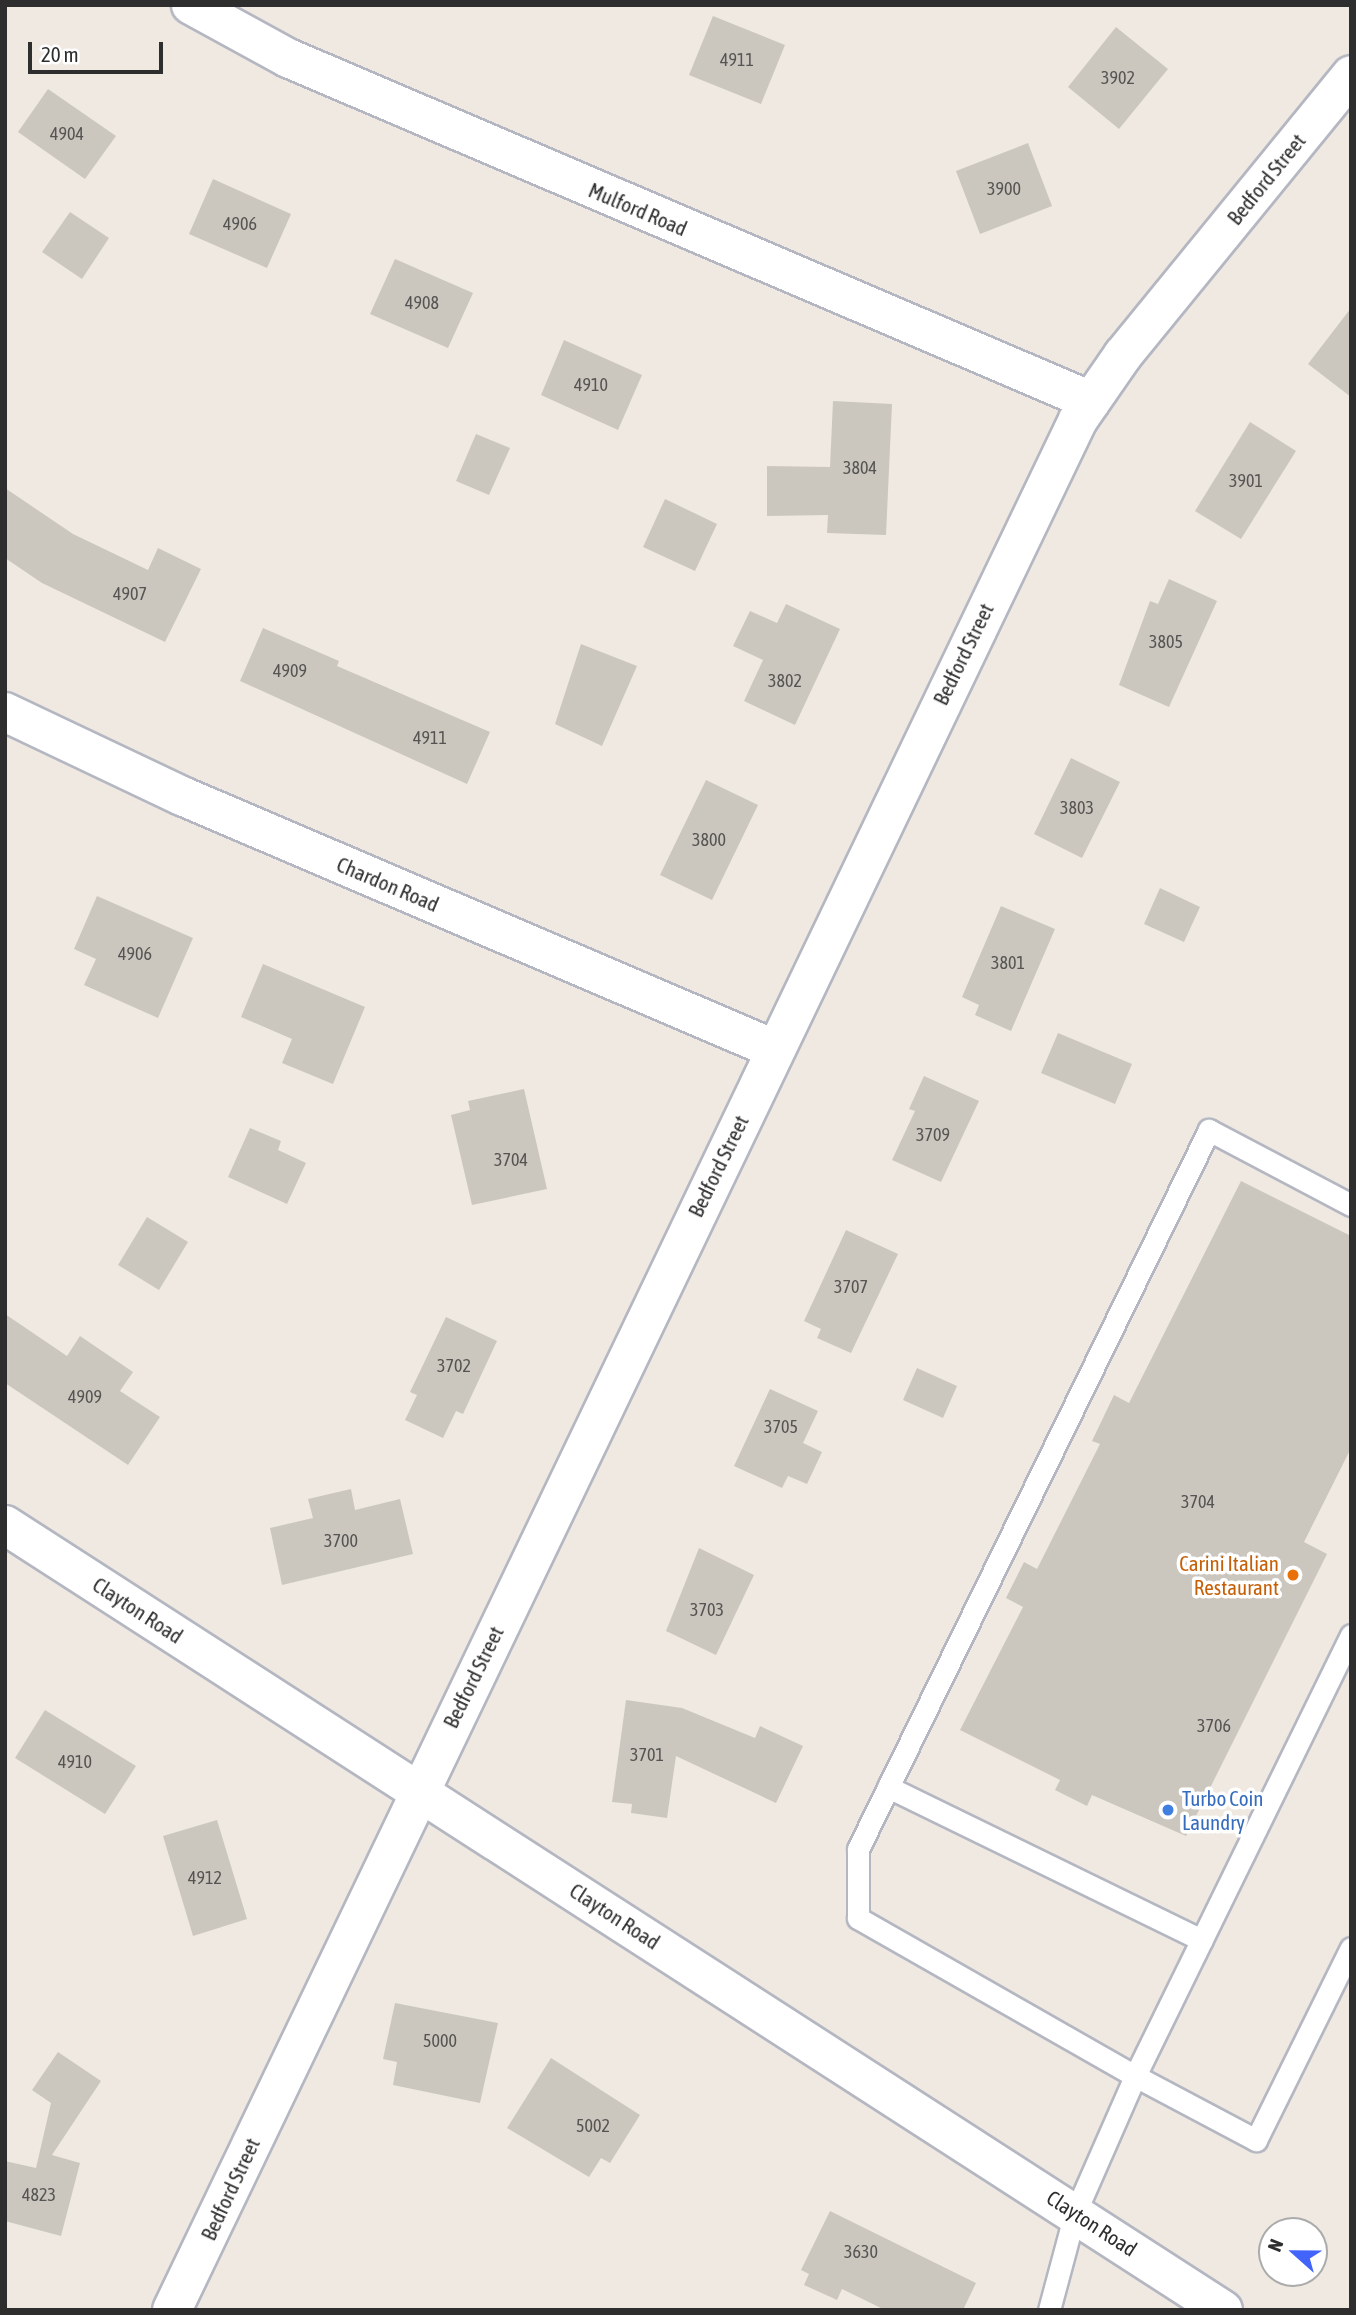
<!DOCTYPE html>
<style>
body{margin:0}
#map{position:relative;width:1356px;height:2315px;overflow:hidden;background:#efe9e1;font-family:"Asap Condensed",sans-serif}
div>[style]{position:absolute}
.building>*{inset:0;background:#cbc7bf}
.roads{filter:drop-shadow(2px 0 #b4b7c1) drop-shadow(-2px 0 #b4b7c1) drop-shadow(0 2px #b4b7c1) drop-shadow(0 -2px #b4b7c1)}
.service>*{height:21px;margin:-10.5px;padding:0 10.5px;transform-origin:10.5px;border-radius:10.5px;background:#fff}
.minor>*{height:38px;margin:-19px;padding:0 19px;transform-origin:19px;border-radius:19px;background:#fff}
.dots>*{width:19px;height:19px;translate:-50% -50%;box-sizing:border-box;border:4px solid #fff;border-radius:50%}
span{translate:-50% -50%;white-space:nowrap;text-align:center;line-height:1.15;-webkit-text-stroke:7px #fff;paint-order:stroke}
.number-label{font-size:18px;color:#555452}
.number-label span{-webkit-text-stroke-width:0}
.street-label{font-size:21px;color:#2e2e2e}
.food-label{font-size:21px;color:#c56008}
.right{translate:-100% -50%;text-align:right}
.shop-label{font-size:21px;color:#366cbe}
.left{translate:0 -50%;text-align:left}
.frame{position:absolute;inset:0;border:7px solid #2e2e2e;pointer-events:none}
.north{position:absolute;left:1258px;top:2217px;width:70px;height:70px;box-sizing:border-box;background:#fff;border:2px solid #ababab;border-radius:50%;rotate:291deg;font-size:19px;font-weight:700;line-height:28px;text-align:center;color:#2e2e2e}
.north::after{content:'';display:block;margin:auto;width:24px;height:32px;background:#4264fb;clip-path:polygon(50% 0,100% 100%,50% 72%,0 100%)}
.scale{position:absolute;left:28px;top:42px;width:135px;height:32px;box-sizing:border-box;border:4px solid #2e2e2e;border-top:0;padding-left:9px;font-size:21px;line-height:24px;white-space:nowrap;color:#2e2e2e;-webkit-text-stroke:5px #fff;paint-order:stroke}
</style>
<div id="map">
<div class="building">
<div style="clip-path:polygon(713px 16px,785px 45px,761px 104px,689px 75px)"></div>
<div style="clip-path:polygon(1116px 27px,1168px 69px,1119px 129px,1068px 87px)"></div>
<div style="clip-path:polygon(48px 89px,116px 136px,85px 179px,18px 132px)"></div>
<div style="clip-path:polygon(1028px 143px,1052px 206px,980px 234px,956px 171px)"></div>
<div style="clip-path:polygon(213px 179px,291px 214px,267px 268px,189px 234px)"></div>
<div style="clip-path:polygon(70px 212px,109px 238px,82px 279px,42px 252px)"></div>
<div style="clip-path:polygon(395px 259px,473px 293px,448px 348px,370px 314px)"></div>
<div style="clip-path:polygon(1351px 308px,1351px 397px,1308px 364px)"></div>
<div style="clip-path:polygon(564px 340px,642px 375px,618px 430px,541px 395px)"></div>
<div style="clip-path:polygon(833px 401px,892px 404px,886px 535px,827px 533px,828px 515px,767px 516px,767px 466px,830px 467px)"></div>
<div style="clip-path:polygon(1250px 422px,1296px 451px,1241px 539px,1195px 511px)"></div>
<div style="clip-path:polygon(476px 434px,510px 448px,489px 495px,456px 481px)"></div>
<div style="clip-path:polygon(5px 488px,73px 534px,148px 570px,158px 548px,201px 569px,165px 642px,42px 583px,5px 558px)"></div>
<div style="clip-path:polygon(665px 499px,717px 524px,695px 571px,643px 547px)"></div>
<div style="clip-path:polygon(1169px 579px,1217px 601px,1169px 707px,1119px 685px,1150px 601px,1158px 604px)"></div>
<div style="clip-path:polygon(786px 604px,840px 629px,795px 725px,744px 701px,763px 660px,733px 646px,750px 611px,777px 623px)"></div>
<div style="clip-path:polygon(263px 628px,339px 661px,337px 666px,490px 732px,467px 784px,240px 681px)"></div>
<div style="clip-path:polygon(581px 644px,637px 666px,602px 746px,555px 724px)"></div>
<div style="clip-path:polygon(1071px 758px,1120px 782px,1082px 858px,1034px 834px)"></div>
<div style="clip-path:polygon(706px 780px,758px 805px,712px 900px,660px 875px)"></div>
<div style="clip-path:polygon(1160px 888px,1200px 907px,1184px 942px,1144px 924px)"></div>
<div style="clip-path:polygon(97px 896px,193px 938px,158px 1018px,84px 985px,96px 959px,74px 949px)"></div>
<div style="clip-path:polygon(1001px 906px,1055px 929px,1011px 1031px,975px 1015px,979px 1005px,962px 997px)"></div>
<div style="clip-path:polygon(263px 964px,365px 1007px,333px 1084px,282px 1063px,292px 1039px,241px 1017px)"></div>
<div style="clip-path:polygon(1058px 1033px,1132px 1064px,1115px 1104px,1041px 1073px)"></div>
<div style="clip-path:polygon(924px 1076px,979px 1101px,941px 1182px,892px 1160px,915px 1111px,909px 1109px)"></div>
<div style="clip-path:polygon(524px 1089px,547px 1189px,472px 1205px,451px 1115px,470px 1110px,468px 1101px)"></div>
<div style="clip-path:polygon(250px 1128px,281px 1141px,278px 1150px,306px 1163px,287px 1204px,228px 1177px)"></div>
<div style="clip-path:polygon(1241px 1181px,1351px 1236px,1351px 1448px,1304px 1542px,1327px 1554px,1186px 1836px,1092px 1795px,1087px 1806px,1055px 1790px,1060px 1780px,960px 1730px,1023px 1607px,1006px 1598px,1024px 1562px,1037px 1569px,1100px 1444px,1092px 1441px,1114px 1395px,1129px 1403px)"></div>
<div style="clip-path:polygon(147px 1217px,188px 1242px,159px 1290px,118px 1265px)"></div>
<div style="clip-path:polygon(846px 1230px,898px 1254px,851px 1353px,817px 1338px,821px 1329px,804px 1321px)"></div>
<div style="clip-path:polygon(5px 1314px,67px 1356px,80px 1336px,133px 1372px,120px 1391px,160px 1417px,128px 1465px,5px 1383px)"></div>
<div style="clip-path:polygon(446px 1317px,497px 1341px,463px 1414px,456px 1411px,443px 1438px,405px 1420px,417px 1395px,410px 1392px)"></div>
<div style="clip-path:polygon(917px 1368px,957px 1386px,943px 1418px,903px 1400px)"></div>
<div style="clip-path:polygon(770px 1389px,818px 1411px,803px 1443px,822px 1452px,807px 1484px,788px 1476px,782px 1488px,734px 1466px)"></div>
<div style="clip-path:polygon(351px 1489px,355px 1510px,400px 1499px,413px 1554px,282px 1585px,270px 1528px,313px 1518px,308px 1499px)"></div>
<div style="clip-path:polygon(699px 1548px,754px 1575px,716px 1655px,666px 1631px)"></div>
<div style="clip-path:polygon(626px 1700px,682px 1708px,755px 1738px,760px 1726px,803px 1746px,776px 1803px,676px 1756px,667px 1818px,631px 1813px,632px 1804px,612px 1802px)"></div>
<div style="clip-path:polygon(45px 1710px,136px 1766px,105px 1814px,15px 1758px)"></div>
<div style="clip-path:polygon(217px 1820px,247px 1919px,193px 1936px,163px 1836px)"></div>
<div style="clip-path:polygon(395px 2003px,498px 2023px,480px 2103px,393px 2085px,397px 2062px,383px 2059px)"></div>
<div style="clip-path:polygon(58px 2052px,101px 2081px,52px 2155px,80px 2163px,61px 2236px,5px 2221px,5px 2161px,36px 2168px,51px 2103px,32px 2090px)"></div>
<div style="clip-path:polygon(551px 2058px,640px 2115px,610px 2163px,601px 2158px,589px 2177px,507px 2128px)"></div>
<div style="clip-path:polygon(830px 2211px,976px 2283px,963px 2310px,885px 2310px,842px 2289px,837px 2300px,804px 2285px,809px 2274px,801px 2270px)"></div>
</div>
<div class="roads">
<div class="service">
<div style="left:1351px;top:1205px;width:161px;rotate:-152.2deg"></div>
<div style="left:1209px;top:1130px;width:800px;rotate:116.02deg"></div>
<div style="left:858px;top:1849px;width:69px;rotate:90deg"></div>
<div style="left:858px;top:1918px;width:319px;rotate:29.7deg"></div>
<div style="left:1135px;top:2076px;width:491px;rotate:-63.9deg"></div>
<div style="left:888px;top:1787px;width:349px;rotate:26deg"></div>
<div style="left:1049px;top:2310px;width:100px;rotate:-75deg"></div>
<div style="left:1075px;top:2213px;width:150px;rotate:-66.3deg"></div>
<div style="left:1135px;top:2076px;width:137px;rotate:27.9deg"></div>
<div style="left:1256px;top:2140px;width:214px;rotate:-63.7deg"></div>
</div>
<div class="minor">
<div style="left:191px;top:5px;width:111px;rotate:28.7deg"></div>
<div style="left:288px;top:58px;width:873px;rotate:23.13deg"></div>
<div style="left:5px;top:712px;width:196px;rotate:25.4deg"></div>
<div style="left:182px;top:796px;width:644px;rotate:23.14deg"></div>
<div style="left:5px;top:1525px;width:1449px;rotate:32.8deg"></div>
<div style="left:172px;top:2310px;width:2096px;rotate:-64.39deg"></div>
<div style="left:1078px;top:420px;width:79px;rotate:-55.3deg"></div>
<div style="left:1123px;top:355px;width:361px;rotate:-50.8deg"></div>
</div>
</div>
<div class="dots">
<div style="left:1293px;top:1575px;background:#e8710a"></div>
<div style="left:1168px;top:1810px;background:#3f7fe0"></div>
</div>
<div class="number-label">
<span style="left:737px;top:60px">4911</span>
<span style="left:1118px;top:78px">3902</span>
<span style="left:67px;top:134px">4904</span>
<span style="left:1004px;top:189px">3900</span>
<span style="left:240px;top:224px">4906</span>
<span style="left:422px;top:303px">4908</span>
<span style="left:591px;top:385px">4910</span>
<span style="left:860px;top:468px">3804</span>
<span style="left:1246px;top:481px">3901</span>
<span style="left:130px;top:594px">4907</span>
<span style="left:1166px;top:642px">3805</span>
<span style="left:290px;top:671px">4909</span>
<span style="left:785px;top:681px">3802</span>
<span style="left:430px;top:738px">4911</span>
<span style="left:1077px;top:808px">3803</span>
<span style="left:709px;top:840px">3800</span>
<span style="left:135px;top:954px">4906</span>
<span style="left:1008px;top:963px">3801</span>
<span style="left:933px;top:1135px">3709</span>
<span style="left:511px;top:1160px">3704</span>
<span style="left:851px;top:1287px">3707</span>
<span style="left:454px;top:1366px">3702</span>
<span style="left:85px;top:1397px">4909</span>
<span style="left:781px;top:1427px">3705</span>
<span style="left:1198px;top:1502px">3704</span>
<span style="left:341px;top:1541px">3700</span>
<span style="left:707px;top:1610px">3703</span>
<span style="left:1214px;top:1726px">3706</span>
<span style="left:647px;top:1755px">3701</span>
<span style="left:75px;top:1762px">4910</span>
<span style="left:205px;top:1878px">4912</span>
<span style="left:440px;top:2041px">5000</span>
<span style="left:593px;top:2126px">5002</span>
<span style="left:39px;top:2195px">4823</span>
<span style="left:861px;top:2252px">3630</span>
</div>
<div class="street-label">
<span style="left:1266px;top:179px;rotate:-51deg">Bedford Street</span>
<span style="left:638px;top:209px;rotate:23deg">Mulford Road</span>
<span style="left:963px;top:654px;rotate:-64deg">Bedford Street</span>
<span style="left:388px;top:884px;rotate:23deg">Chardon Road</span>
<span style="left:718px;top:1166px;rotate:-64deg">Bedford Street</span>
<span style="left:138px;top:1610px;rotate:33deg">Clayton Road</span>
<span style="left:473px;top:1677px;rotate:-64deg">Bedford Street</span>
<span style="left:615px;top:1916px;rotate:33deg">Clayton Road</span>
<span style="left:230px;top:2189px;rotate:-65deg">Bedford Street</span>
<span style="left:1092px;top:2223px;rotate:33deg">Clayton Road</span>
</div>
<div class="food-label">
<span class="right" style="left:1279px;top:1575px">Carini Italian<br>Restaurant</span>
</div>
<div class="shop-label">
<span class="left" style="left:1182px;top:1810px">Turbo Coin<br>Laundry</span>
</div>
<div class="frame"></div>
<div class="north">N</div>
<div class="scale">20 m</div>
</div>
